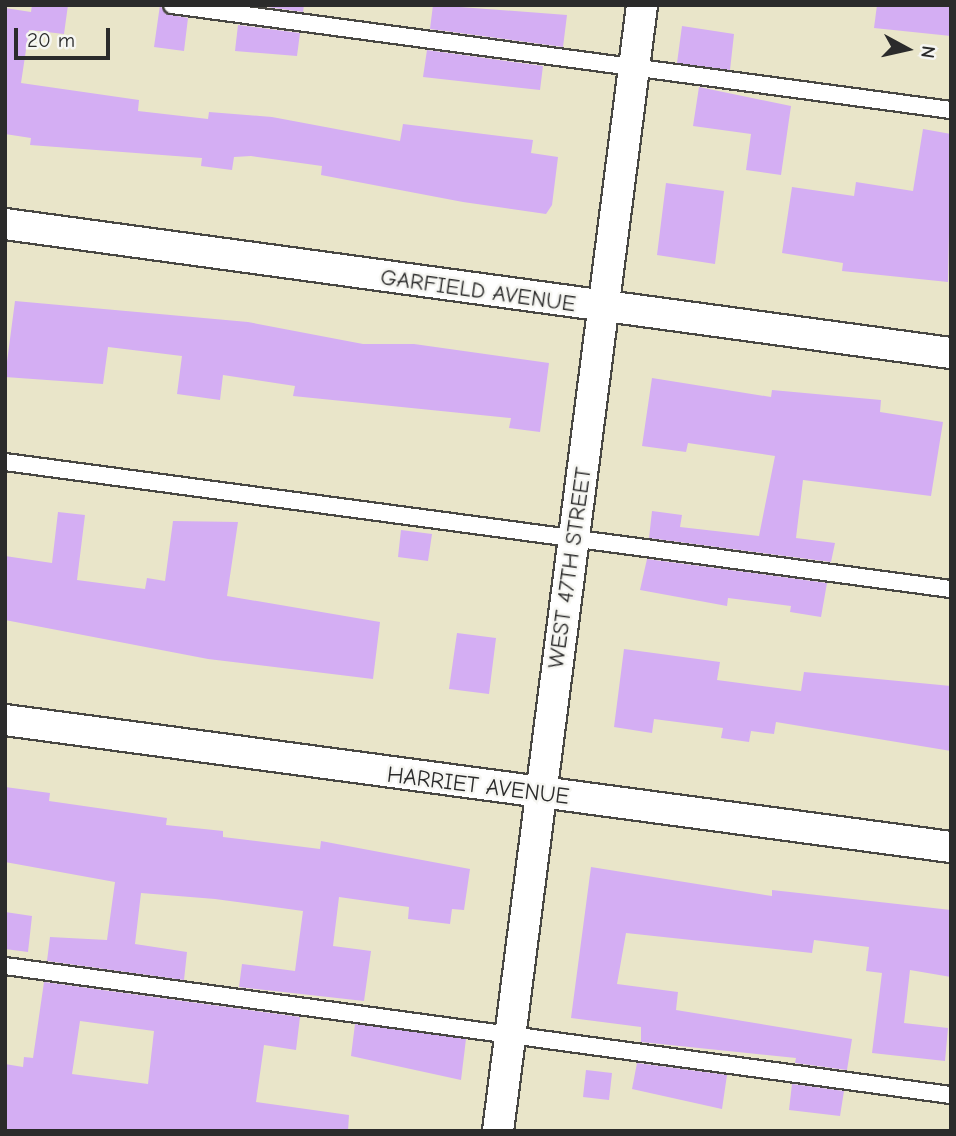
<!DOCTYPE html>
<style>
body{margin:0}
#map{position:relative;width:956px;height:1136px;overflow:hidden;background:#e9e5c9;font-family:"Comic Neue",sans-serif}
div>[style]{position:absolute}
.building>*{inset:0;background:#d4aef3}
.roads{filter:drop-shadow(2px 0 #484743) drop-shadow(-2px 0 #484743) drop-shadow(0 2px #484743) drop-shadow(0 -2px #484743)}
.service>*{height:16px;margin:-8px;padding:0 8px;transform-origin:8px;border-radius:8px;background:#fff}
.minor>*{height:30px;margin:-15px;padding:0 15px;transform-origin:15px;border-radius:15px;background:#fff}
span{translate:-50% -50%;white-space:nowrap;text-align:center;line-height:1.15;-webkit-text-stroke:5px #f6f6f2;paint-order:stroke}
.street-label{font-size:23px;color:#2b2b2b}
.frame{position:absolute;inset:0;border:7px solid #2b2b2b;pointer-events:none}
.north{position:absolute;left:872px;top:14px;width:70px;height:70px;-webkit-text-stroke:5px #f6f6f2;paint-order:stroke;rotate:98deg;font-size:19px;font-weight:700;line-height:28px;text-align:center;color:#2b2b2b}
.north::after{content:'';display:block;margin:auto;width:24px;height:32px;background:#2b2b2b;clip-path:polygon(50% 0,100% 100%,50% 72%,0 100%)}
.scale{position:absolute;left:14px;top:28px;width:96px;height:32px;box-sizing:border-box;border:4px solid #2b2b2b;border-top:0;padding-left:9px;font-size:21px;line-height:24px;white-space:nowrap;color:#2b2b2b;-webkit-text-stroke:5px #f6f6f2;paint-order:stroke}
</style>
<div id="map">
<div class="building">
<div style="clip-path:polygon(32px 5px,68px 5px,64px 34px,29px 30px,21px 83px,139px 100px,138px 111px,208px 119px,209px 112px,272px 117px,400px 141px,403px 124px,533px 140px,531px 153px,558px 157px,552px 205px,546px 214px,463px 202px,321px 175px,322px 166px,251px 156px,234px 157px,232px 170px,201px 166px,202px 158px,30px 145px,31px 138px,5px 134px,5px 8px,31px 12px)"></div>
<div style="clip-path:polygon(160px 5px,166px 14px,188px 18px,184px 51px,154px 47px)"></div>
<div style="clip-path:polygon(252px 5px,304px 5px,303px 12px)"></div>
<div style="clip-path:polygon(433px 5px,567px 15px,563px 47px,430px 29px)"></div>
<div style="clip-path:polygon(877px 5px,951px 5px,951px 36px,874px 28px)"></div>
<div style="clip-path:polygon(238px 25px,300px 33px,297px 56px,235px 51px)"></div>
<div style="clip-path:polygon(682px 26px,734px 34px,730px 70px,677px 63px)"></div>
<div style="clip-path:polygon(427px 50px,543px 66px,540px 90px,423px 77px)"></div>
<div style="clip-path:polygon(699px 87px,791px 106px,781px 175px,746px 170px,751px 134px,693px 126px)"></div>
<div style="clip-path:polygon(923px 129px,951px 134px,948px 282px,842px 271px,843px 263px,782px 253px,792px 187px,854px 196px,856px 182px,913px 191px)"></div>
<div style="clip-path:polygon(666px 183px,724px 191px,715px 264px,657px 255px)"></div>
<div style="clip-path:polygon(15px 301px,248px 322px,363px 344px,414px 344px,549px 363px,540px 432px,509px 428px,511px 418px,293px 396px,295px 386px,223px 375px,220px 400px,177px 394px,182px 356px,108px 347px,103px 384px,5px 377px)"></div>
<div style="clip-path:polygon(652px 378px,771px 397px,772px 390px,881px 400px,880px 412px,943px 422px,931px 496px,803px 480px,796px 538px,835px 543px,831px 562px,649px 538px,652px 511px,682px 515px,680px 527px,759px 536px,775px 456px,688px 443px,686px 452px,642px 446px)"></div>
<div style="clip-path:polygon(58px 512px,85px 515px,77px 580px,145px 589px,147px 578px,165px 581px,173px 521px,238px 522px,227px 596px,380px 622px,373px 679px,208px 659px,5px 620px,5px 556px,52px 563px)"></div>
<div style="clip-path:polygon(401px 530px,432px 534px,428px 561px,398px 557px)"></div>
<div style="clip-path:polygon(647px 559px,827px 583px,821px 617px,790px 612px,791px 606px,728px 598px,727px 606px,640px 590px)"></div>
<div style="clip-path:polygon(457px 633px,496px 638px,489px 694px,449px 689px)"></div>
<div style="clip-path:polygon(624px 649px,720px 662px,717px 680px,801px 691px,804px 672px,951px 686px,951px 751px,776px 722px,774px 734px,751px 731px,749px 742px,721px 738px,723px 728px,654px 719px,652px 733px,614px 727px)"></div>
<div style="clip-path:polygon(5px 787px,50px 793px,49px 801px,167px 818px,166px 825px,223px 831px,223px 837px,320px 849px,321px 841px,470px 869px,464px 910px,452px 909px,450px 924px,408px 919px,409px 907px,339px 897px,333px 946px,371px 951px,364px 1001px,239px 987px,242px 964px,295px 971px,303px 911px,215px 899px,141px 893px,135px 944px,187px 952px,184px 980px,47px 961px,50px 937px,107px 940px,115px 882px,5px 862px)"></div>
<div style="clip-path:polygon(591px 867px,772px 896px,772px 890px,951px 910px,951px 977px,910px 970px,904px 1023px,948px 1028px,945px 1061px,872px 1053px,882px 973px,866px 971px,869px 947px,814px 940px,812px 953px,626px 933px,617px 984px,678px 992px,676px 1010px,852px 1039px,847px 1070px,795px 1063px,796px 1058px,641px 1042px,641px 1027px,571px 1018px)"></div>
<div style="clip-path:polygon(5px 912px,32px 916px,28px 952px,5px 949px)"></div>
<div style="clip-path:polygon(evenodd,44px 982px,300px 1017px,296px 1050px,264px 1045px,256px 1102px,349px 1115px,348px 1131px,5px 1131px,5px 1064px,23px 1067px,24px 1057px,33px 1058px,44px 982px,80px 1021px,154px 1031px,148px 1084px,72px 1074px,80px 1021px)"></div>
<div style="clip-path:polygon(355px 1024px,466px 1039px,461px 1080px,351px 1056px)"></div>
<div style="clip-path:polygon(637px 1063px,727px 1075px,722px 1109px,632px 1089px)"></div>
<div style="clip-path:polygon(586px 1070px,612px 1073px,609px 1100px,583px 1097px)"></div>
<div style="clip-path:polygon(792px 1084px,844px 1091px,840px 1116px,789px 1110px)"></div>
</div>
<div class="roads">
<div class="service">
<div style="left:172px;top:5px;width:786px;rotate:7.68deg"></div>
<div style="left:5px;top:462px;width:954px;rotate:7.65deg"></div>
<div style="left:5px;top:966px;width:955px;rotate:7.77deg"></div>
</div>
<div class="minor">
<div style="left:5px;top:224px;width:955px;rotate:7.77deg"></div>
<div style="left:5px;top:720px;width:954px;rotate:7.65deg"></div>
<div style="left:498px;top:1131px;width:1135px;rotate:-82.71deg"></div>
</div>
</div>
<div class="street-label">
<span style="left:478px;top:291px;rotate:8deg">GARFIELD AVENUE</span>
<span style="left:570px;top:568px;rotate:-82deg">WEST 47TH STREET</span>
<span style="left:478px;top:786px;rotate:7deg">HARRIET AVENUE</span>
</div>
<div class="frame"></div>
<div class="north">N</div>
<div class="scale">20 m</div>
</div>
